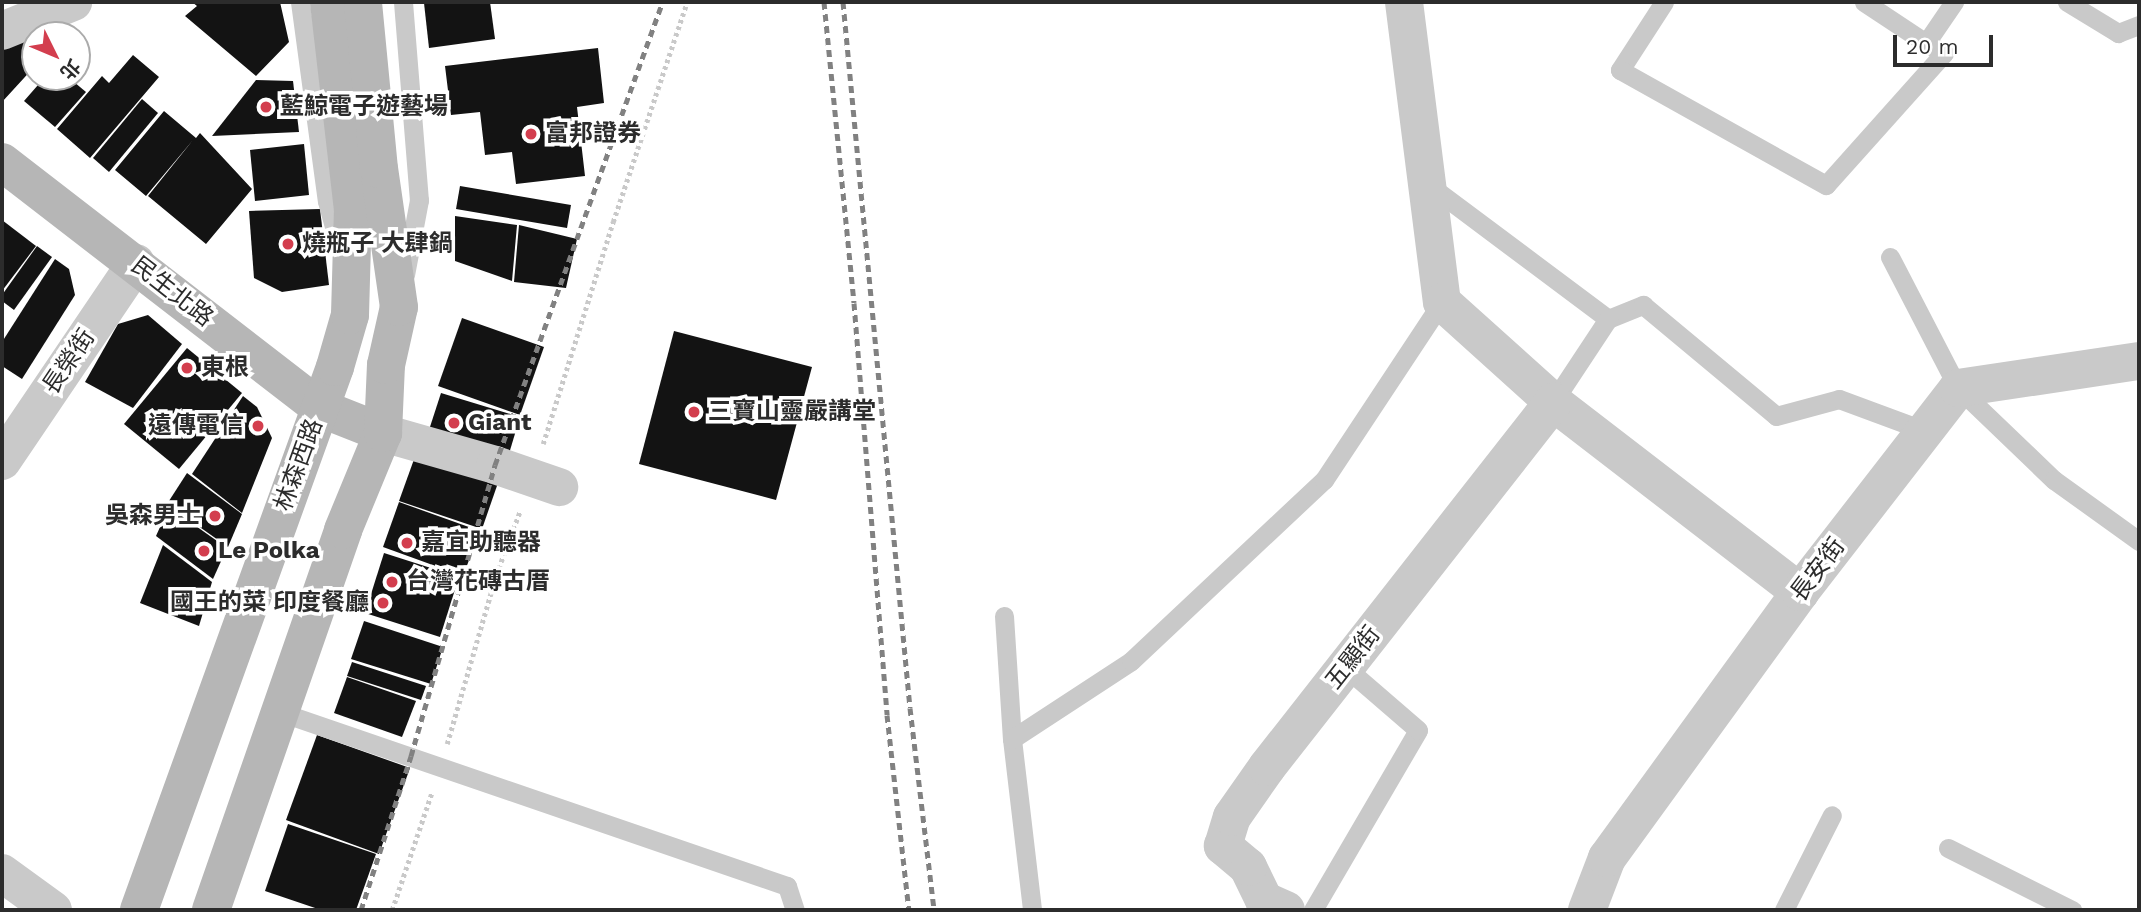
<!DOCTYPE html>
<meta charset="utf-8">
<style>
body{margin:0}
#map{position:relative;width:2141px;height:912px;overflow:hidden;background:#fff;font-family:"Work Sans","Noto Sans TC",sans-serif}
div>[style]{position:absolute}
.building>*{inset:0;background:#131313}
.path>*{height:4.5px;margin-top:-2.25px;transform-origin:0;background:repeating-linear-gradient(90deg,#c9c9c9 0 3.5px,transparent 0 7px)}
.service>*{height:19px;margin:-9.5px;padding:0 9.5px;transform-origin:9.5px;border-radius:9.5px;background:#c9c9c9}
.minor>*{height:38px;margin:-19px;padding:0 19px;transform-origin:19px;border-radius:19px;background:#c9c9c9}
.secondary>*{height:38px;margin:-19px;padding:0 19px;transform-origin:19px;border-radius:19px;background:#b6b6b6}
.rail>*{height:5px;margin-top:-2.5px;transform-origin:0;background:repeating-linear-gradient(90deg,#818181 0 7px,transparent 0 12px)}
.dots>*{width:19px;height:19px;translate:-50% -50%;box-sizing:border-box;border:4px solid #fff;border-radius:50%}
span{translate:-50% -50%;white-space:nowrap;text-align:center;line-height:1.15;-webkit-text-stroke:7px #fff;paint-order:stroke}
.poi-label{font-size:24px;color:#2c2c2c;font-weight:700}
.left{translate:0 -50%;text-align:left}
.right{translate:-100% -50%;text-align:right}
.street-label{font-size:24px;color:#2c2c2c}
.frame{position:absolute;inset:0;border:4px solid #2c2c2c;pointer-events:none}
.north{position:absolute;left:21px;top:21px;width:70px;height:70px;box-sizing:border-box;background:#fff;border:2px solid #ababab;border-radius:50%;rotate:133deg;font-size:19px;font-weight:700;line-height:28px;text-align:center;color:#2c2c2c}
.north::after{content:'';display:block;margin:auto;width:24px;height:32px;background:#d33e4e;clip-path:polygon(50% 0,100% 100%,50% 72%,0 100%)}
.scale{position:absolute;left:1893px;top:35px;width:100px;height:32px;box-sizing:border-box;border:4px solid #2c2c2c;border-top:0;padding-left:9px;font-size:21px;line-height:24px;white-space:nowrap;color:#2c2c2c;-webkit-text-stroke:5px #fff;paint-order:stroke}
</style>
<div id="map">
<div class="building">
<div style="clip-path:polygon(192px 2px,280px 2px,289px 42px,256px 76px,185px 16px,197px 6px)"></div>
<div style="clip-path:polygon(490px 2px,495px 39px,429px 48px,424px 3px)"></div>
<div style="clip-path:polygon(38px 22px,52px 35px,35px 35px,35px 66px,2px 102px,2px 39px)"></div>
<div style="clip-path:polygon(598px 48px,604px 103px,577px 107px,585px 176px,516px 184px,512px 152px,485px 155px,480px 112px,451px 115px,445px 66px)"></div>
<div style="clip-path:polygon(133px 55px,159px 77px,90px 158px,57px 129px,102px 76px,109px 83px)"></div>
<div style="clip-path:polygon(45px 77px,68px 77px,86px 92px,55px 127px,24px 101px)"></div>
<div style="clip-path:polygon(256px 80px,293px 81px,299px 132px,212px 136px)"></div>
<div style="clip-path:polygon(142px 99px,158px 113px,109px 172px,93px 158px)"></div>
<div style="clip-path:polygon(164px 111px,196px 138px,200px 133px,252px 189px,206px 244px,148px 196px,193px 140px,146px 196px,115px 170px)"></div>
<div style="clip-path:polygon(304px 144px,309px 195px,255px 201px,250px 150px)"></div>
<div style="clip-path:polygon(460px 186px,571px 205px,567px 228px,456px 209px)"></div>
<div style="clip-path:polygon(320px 209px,329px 285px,282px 292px,254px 278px,249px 211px)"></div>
<div style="clip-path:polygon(455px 216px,517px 225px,512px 281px,455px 261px)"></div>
<div style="clip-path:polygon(2px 220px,36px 246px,2px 291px)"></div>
<div style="clip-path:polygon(519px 225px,577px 239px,566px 288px,514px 282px)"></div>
<div style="clip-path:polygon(37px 246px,52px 257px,14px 310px,2px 301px,2px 295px)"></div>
<div style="clip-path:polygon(55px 259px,69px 269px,75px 295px,22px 379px,2px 366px,2px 342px)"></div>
<div style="clip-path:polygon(148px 315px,182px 344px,133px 408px,85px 382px,118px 324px)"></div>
<div style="clip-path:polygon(462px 318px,544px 347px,520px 415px,438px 386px)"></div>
<div style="clip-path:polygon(674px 331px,812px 367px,776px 500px,639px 464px)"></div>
<div style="clip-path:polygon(187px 348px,242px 393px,179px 469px,124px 424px)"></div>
<div style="clip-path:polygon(441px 393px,520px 417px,508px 457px,428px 433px)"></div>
<div style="clip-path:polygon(243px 396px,257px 407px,272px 438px,242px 513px,192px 474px)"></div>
<div style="clip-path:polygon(417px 451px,499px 480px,482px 529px,399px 501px)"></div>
<div style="clip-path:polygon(187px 473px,242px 514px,228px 547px,167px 504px)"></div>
<div style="clip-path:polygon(399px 502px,480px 531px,463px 576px,383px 547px)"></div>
<div style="clip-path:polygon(169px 507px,227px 548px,213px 579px,156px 536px)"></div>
<div style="clip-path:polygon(163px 545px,212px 582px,199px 626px,140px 603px)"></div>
<div style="clip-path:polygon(384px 553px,459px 577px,440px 637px,365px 613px)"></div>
<div style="clip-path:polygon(364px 621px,443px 647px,431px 684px,351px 659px)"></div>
<div style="clip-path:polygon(352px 662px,426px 686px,421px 700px,347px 676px)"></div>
<div style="clip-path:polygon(347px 677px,416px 701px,402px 737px,334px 713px)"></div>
<div style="clip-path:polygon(317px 735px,410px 768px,379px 854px,286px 820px)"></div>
<div style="clip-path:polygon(288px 824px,376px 854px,356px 910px,321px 910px,265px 891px)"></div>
</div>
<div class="path">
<div style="left:543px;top:444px;width:233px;rotate:-72.5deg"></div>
<div style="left:613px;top:222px;width:232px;rotate:-71.4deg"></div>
<div style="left:447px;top:744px;width:176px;rotate:-73.8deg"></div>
<div style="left:496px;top:575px;width:68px;rotate:-69.4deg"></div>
<div style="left:392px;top:910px;width:125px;rotate:-71.3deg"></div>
</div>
<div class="service">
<div style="left:300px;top:2px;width:201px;rotate:82.3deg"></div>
<div style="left:327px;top:201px;width:50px;rotate:74.8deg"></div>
<div style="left:403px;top:2px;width:199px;rotate:85.4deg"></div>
<div style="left:419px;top:200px;width:76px;rotate:100.6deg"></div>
<div style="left:1664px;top:2px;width:81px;rotate:122.9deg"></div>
<div style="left:1620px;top:70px;width:236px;rotate:29.2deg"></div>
<div style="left:1826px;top:185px;width:177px;rotate:-48.2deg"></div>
<div style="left:1944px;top:53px;width:21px;rotate:-151deg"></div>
<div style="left:1926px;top:43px;width:50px;rotate:-55.7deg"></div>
<div style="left:1864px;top:2px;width:74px;rotate:33.5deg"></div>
<div style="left:2067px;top:2px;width:60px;rotate:31.3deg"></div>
<div style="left:2118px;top:33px;width:22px;rotate:-21deg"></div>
<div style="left:1429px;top:185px;width:224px;rotate:36.8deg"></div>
<div style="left:1608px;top:319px;width:38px;rotate:-22deg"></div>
<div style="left:1643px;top:305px;width:173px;rotate:39.8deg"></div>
<div style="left:1776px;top:416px;width:65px;rotate:-15.1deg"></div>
<div style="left:1839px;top:399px;width:90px;rotate:20.3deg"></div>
<div style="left:1890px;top:257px;width:148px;rotate:62.6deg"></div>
<div style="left:1958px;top:388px;width:133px;rotate:43.8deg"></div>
<div style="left:2054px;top:480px;width:105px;rotate:35.7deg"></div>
<div style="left:1553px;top:402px;width:100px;rotate:-56.5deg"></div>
<div style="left:1004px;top:616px;width:123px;rotate:86.3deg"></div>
<div style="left:1012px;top:739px;width:172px;rotate:83.3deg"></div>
<div style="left:280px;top:712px;width:536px;rotate:18.94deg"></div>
<div style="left:787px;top:886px;width:25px;rotate:72deg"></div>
<div style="left:1012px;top:739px;width:142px;rotate:-33.2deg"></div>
<div style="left:1131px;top:661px;width:265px;rotate:-43.2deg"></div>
<div style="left:1324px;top:480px;width:214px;rotate:-56.5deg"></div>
<div style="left:1948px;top:848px;width:139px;rotate:26.6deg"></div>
<div style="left:1313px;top:910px;width:208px;rotate:-59.7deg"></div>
<div style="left:1418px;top:730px;width:96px;rotate:-139.2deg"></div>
<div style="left:1784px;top:910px;width:106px;rotate:-63.2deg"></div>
</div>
<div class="minor">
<div style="left:1404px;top:2px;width:302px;rotate:82.8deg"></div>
<div style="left:1442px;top:302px;width:149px;rotate:42deg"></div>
<div style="left:1553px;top:402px;width:312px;rotate:37.6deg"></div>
<div style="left:2px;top:31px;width:77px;rotate:-22.2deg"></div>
<div style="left:383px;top:433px;width:116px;rotate:15.9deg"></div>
<div style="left:495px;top:465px;width:68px;rotate:19deg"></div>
<div style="left:2px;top:461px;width:239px;rotate:-55.9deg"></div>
<div style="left:2px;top:873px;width:63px;rotate:36deg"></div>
<div style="left:1286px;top:910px;width:24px;rotate:-156deg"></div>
<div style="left:1264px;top:900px;width:37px;rotate:-116deg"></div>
<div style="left:1248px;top:867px;width:33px;rotate:-140deg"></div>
<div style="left:1223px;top:846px;width:30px;rotate:-73deg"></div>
<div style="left:1232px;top:817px;width:61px;rotate:-55deg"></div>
<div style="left:1267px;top:767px;width:464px;rotate:-51.9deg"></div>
<div style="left:1587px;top:910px;width:56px;rotate:-69deg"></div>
<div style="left:1607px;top:858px;width:329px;rotate:-54deg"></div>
<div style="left:1800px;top:592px;width:258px;rotate:-52.2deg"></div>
<div style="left:1958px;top:388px;width:183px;rotate:-8.5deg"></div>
</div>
<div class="secondary">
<div style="left:2px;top:162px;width:402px;rotate:37.7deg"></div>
<div style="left:320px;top:408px;width:68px;rotate:21.6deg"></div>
<div style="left:139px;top:910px;width:577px;rotate:-70.15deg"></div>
<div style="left:335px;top:367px;width:54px;rotate:-73.9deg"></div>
<div style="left:350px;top:315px;width:105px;rotate:-88.4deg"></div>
<div style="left:353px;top:210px;width:209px;rotate:-96.6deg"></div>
<div style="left:211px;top:910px;width:402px;rotate:-70.8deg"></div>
<div style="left:343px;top:530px;width:105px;rotate:-67.6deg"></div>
<div style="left:383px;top:433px;width:68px;rotate:-87.5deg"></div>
<div style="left:386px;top:365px;width:59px;rotate:-77.4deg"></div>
<div style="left:399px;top:307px;width:139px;rotate:-98.2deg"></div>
<div style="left:379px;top:169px;width:168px;rotate:-95.5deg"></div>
</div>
<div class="rail">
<div style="left:824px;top:2px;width:302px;rotate:84.3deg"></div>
<div style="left:854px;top:303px;width:413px;rotate:85.4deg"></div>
<div style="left:887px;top:715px;width:196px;rotate:83.6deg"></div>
<div style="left:843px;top:2px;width:709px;rotate:84.58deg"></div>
<div style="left:910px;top:708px;width:203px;rotate:83.2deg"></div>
<div style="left:361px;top:910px;width:162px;rotate:-72deg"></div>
<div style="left:411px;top:756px;width:303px;rotate:-73.9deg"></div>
<div style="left:495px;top:465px;width:493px;rotate:-70.1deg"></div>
</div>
<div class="dots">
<div style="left:266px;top:107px;background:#d33e4e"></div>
<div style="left:531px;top:134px;background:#d33e4e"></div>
<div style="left:288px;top:244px;background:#d33e4e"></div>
<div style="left:187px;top:368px;background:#d33e4e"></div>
<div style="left:694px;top:412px;background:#d33e4e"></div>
<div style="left:454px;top:423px;background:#d33e4e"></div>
<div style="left:258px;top:426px;background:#d33e4e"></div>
<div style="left:215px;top:516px;background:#d33e4e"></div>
<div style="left:407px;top:543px;background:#d33e4e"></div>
<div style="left:204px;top:551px;background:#d33e4e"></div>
<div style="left:392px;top:582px;background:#d33e4e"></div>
<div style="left:383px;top:603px;background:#d33e4e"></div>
</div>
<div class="poi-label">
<span class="left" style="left:280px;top:107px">藍鯨電子遊藝場</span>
<span class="left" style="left:545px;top:134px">富邦證券</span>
<span class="left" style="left:302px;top:244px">燒瓶子 大肆鍋</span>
<span class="left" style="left:201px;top:368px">東根</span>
<span class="left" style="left:708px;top:412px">三寶山靈嚴講堂</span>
<span class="left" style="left:468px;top:423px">Giant</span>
<span class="right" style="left:244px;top:426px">遠傳電信</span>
<span class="right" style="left:201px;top:516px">吳森男士</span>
<span class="left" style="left:421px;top:543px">嘉宜助聽器</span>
<span class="left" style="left:218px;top:551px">Le Polka</span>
<span class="left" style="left:406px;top:582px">台灣花磚古厝</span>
<span class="right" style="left:369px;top:603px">國王的菜 印度餐廳</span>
</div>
<div class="street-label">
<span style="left:172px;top:292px;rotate:38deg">民生北路</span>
<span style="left:69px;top:362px;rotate:-56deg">長榮街</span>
<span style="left:299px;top:465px;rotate:-70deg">林森西路</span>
<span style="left:1818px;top:570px;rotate:-53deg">長安街</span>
<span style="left:1353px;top:658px;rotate:-52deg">五顯街</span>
</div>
<div class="frame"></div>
<div class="north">北</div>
<div class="scale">20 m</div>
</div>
